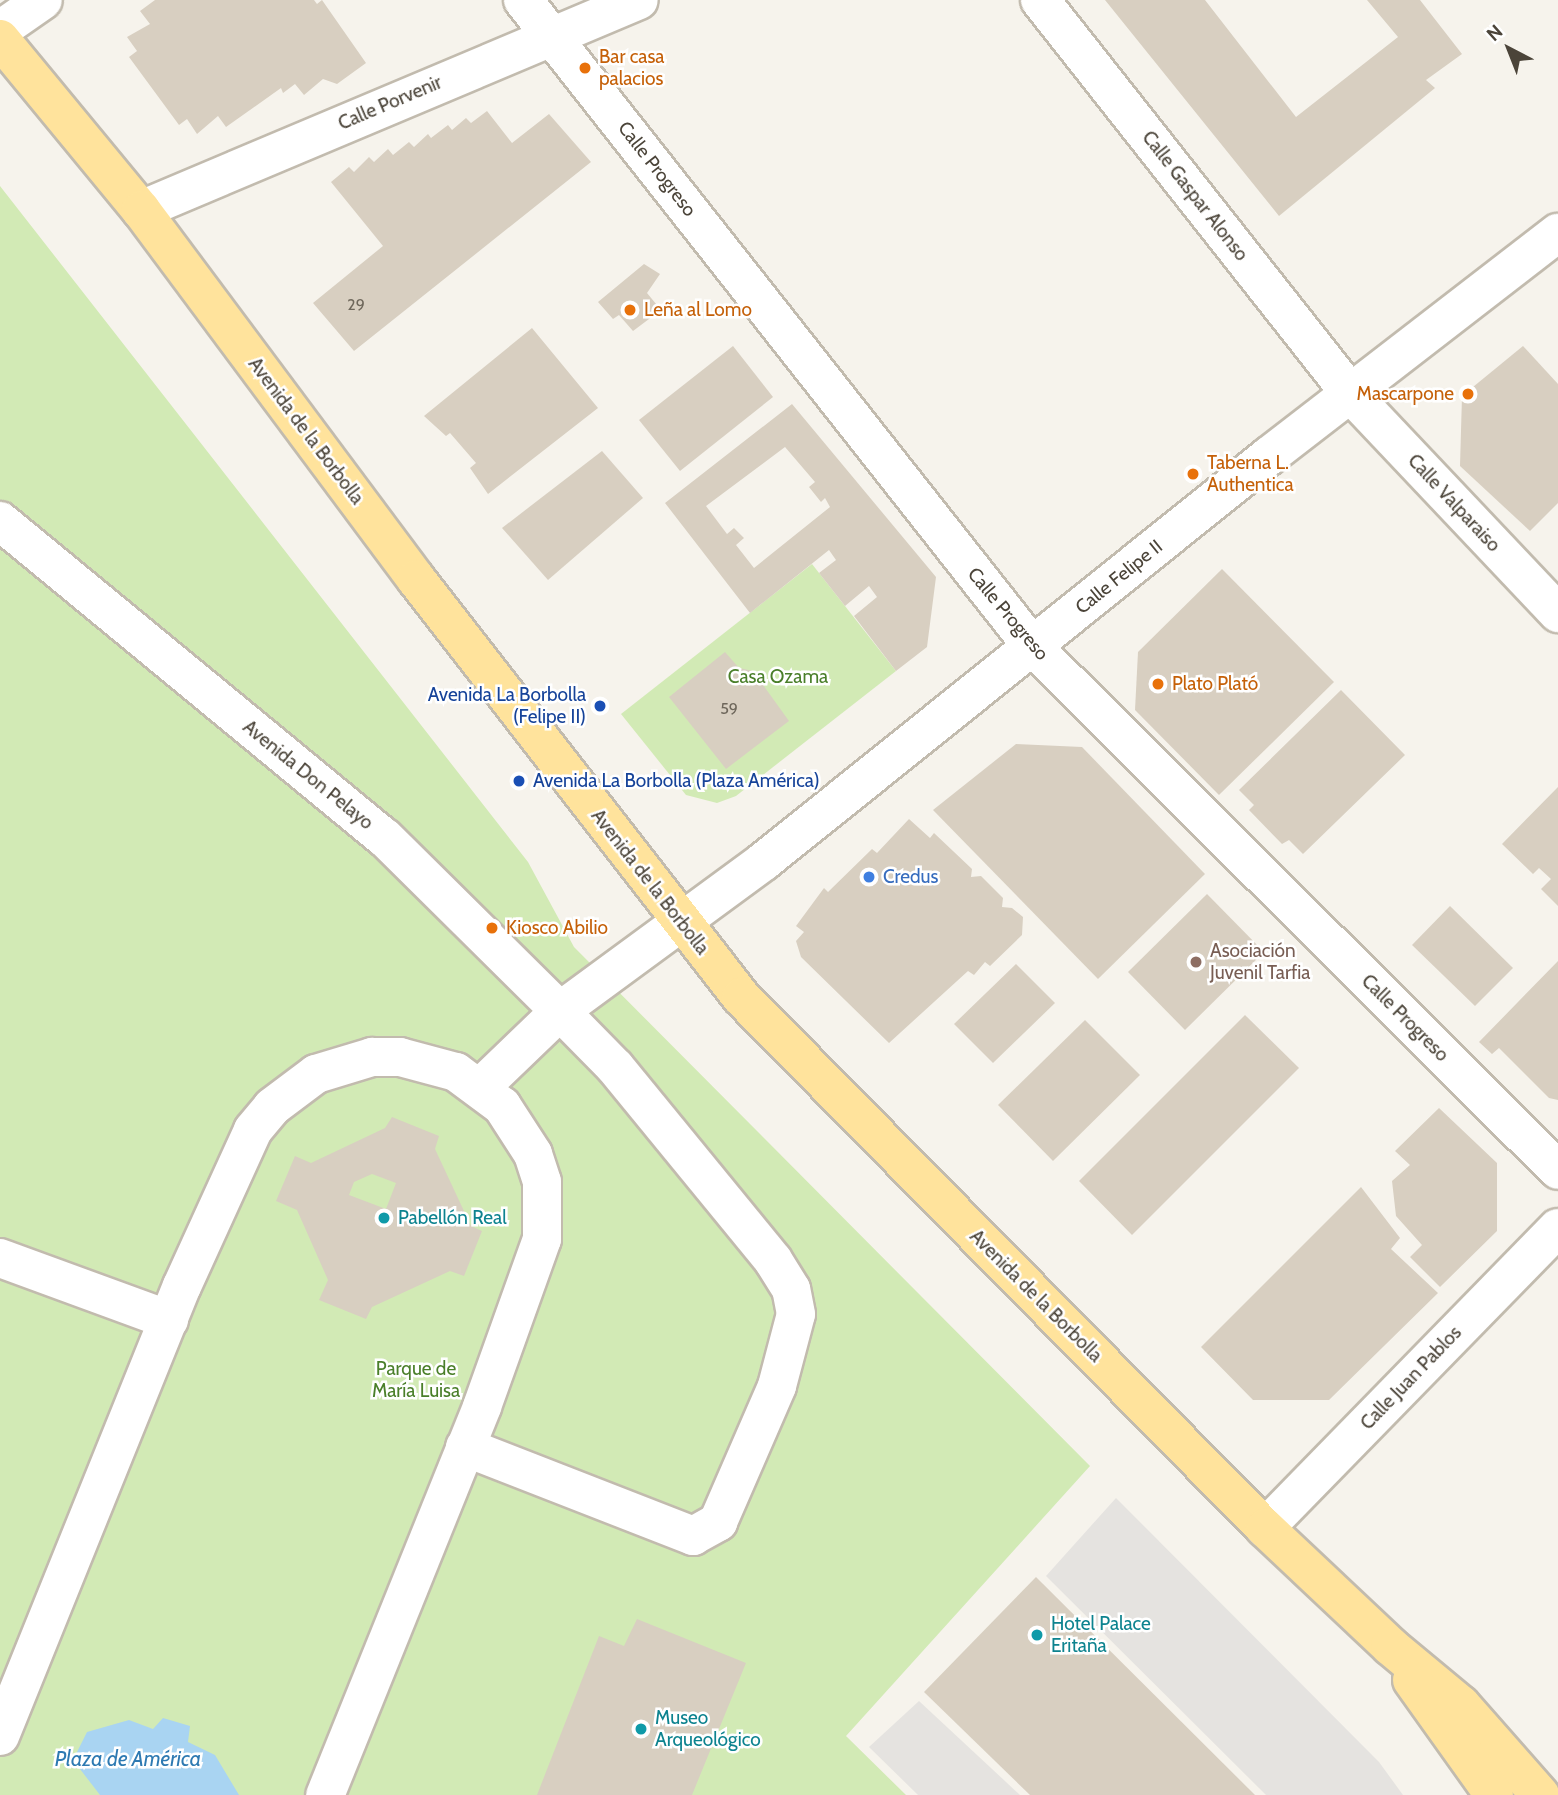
<!DOCTYPE html>
<meta charset="utf-8">
<style>
body{margin:0}
#map{position:relative;width:1558px;height:1795px;overflow:hidden;background:#f6f3ec;font-family:Cabin,sans-serif}
div>[style]{position:absolute}
.green>*{inset:0;background:#d2eab5}
.parking>*{inset:0;background:#e5e3e0}
.water>*{inset:0;background:#a9d4f2}
.building>*{inset:0;background:#d8cfc1}
.roads{filter:drop-shadow(2px 0 #c2bbae) drop-shadow(-2px 0 #c2bbae) drop-shadow(0 2px #c2bbae) drop-shadow(0 -2px #c2bbae)}
.minor>*{height:38px;margin:-19px;padding:0 19px;transform-origin:19px;border-radius:19px;background:#fff}
.major>*{height:38px;margin:-19px;padding:0 19px;transform-origin:19px;border-radius:19px;background:#ffe39c}
.dots>*{width:19px;height:19px;translate:-50% -50%;box-sizing:border-box;border:4px solid #fff;border-radius:50%}
span{translate:-50% -50%;white-space:nowrap;text-align:center;line-height:1.15;-webkit-text-stroke:5px #fff;paint-order:stroke}
.number-label{font-size:16px;color:#6e675b}
.number-label span{-webkit-text-stroke-width:0}
.food-label{font-size:19px;color:#c56008}
.left{translate:0 -50%;text-align:left}
.right{translate:-100% -50%;text-align:right}
.street-label{font-size:19px;color:#4b4439}
.park-label{font-size:19px;color:#4a7f2a}
.transit-label{font-size:19px;color:#164399}
.shop-label{font-size:19px;color:#366cbe}
.education-label{font-size:19px;color:#785e54}
.culture-label{font-size:19px;color:#0d838f}
.water-label{font-size:21px;color:#2e7ab2;font-style:italic}
.north{position:absolute;left:1474px;top:14px;width:70px;height:70px;-webkit-text-stroke:5px #fff;paint-order:stroke;rotate:318deg;font-size:19px;font-weight:700;line-height:28px;text-align:center;color:#4b4439}
.north::after{content:'';display:block;margin:auto;width:24px;height:32px;background:#4b4439;clip-path:polygon(50% 0,100% 100%,50% 72%,0 100%)}
</style>
<div id="map">
<div class="green">
<div style="clip-path:polygon(0 186px,528px 862px,574px 947px,1090px 1466px,846px 1736px,906px 1795px,0 1795px)"></div>
<div style="clip-path:polygon(812px 564px,896px 671px,736px 796px,717px 803px,686px 795px,621px 714px)"></div>
</div>
<div class="parking">
<div style="clip-path:polygon(1116px 1498px,1379px 1762px,1403px 1795px,1266px 1795px,1046px 1576px)"></div>
<div style="clip-path:polygon(919px 1701px,1020px 1795px,918px 1795px,869px 1747px)"></div>
</div>
<div class="water">
<div style="clip-path:polygon(163px 1718px,190px 1726px,188px 1742px,215px 1755px,239px 1795px,100px 1795px,73px 1760px,87px 1732px,129px 1720px,153px 1729px)"></div>
</div>
<div class="building">
<div style="clip-path:polygon(155px 0,314px 0,317px 4px,322px 0,366px 63px,337px 84px,323px 79px,304px 95px,295px 84px,283px 93px,281px 88px,226px 127px,218px 116px,197px 134px,187px 119px,179px 125px,129px 57px,137px 51px,127px 37px,150px 24px,140px 11px)"></div>
<div style="clip-path:polygon(1105px 0,1205px 0,1296px 117px,1398px 37px,1367px 0,1420px 0,1462px 54px,1426px 80px,1435px 88px,1279px 216px)"></div>
<div style="clip-path:polygon(487px 111px,512px 143px,549px 114px,591px 162px,354px 351px,313px 303px,383px 246px,331px 182px,349px 167px,354px 172px,369px 157px,374px 162px,388px 149px,393px 155px,409px 142px,414px 147px,428px 134px,431px 138px,448px 125px,452px 130px,466px 118px,471px 123px)"></div>
<div style="clip-path:polygon(644px 264px,660px 274px,647px 293px,661px 310px,633px 331px,619px 315px,613px 319px,598px 302px)"></div>
<div style="clip-path:polygon(532px 328px,598px 408px,488px 494px,470px 468px,476px 463px,450px 433px,446px 436px,424px 416px)"></div>
<div style="clip-path:polygon(733px 346px,773px 397px,680px 471px,639px 420px)"></div>
<div style="clip-path:polygon(1523px 346px,1558px 384px,1558px 503px,1530px 531px,1460px 466px,1462px 396px)"></div>
<div style="clip-path:polygon(evenodd,792px 404px,936px 577px,927px 647px,896px 671px,854px 616px,877px 597px,869px 586px,845px 606px,819px 573px,836px 560px,829px 550px,750px 613px,665px 503px,792px 404px,785px 447px,815px 482px,809px 487px,821px 502px,825px 498px,830px 507px,754px 568px,736px 545px,744px 538px,734px 528px,727px 534px,706px 506px,785px 447px)"></div>
<div style="clip-path:polygon(602px 451px,643px 498px,548px 580px,502px 528px)"></div>
<div style="clip-path:polygon(1222px 569px,1334px 682px,1219px 795px,1135px 710px,1138px 652px)"></div>
<div style="clip-path:polygon(725px 652px,739px 668px,753px 671px,789px 721px,726px 769px,669px 697px)"></div>
<div style="clip-path:polygon(1341px 690px,1405px 755px,1303px 854px,1289px 840px,1282px 844px,1249px 810px,1254px 805px,1239px 790px)"></div>
<div style="clip-path:polygon(1016px 744px,1082px 747px,1205px 874px,1098px 979px,933px 810px)"></div>
<div style="clip-path:polygon(1558px 787px,1558px 906px,1541px 889px,1551px 879px,1539px 868px,1533px 874px,1502px 844px)"></div>
<div style="clip-path:polygon(909px 819px,930px 838px,934px 833px,972px 869px,971px 877px,981px 876px,1003px 898px,1002px 907px,1012px 908px,1023px 917px,1022px 935px,990px 966px,985px 962px,974px 975px,968px 971px,889px 1043px,801px 957px,796px 941px,804px 932px,796px 926px,824px 888px,828px 892px,872px 849px,877px 853px)"></div>
<div style="clip-path:polygon(1207px 894px,1264px 952px,1185px 1030px,1128px 972px)"></div>
<div style="clip-path:polygon(1450px 906px,1513px 968px,1475px 1006px,1412px 945px)"></div>
<div style="clip-path:polygon(1558px 961px,1558px 1100px,1549px 1098px,1499px 1048px,1492px 1054px,1479px 1042px)"></div>
<div style="clip-path:polygon(1016px 964px,1055px 1003px,993px 1063px,954px 1024px)"></div>
<div style="clip-path:polygon(1245px 1015px,1299px 1068px,1132px 1235px,1079px 1181px)"></div>
<div style="clip-path:polygon(1085px 1020px,1140px 1075px,1053px 1161px,998px 1105px)"></div>
<div style="clip-path:polygon(1439px 1108px,1497px 1163px,1497px 1231px,1440px 1287px,1410px 1257px,1422px 1245px,1396px 1216px,1392px 1181px,1410px 1165px,1395px 1151px)"></div>
<div style="clip-path:polygon(evenodd,392px 1117px,439px 1136px,435px 1149px,471px 1226px,482px 1231px,464px 1276px,450px 1271px,372px 1307px,366px 1319px,319px 1300px,328px 1280px,297px 1210px,276px 1201px,295px 1156px,311px 1163px,385px 1128px,392px 1117px,372px 1174px,396px 1183px,386px 1209px,349px 1195px,354px 1182px,372px 1174px)"></div>
<div style="clip-path:polygon(1361px 1187px,1400px 1238px,1391px 1249px,1438px 1293px,1329px 1400px,1253px 1400px,1201px 1347px)"></div>
<div style="clip-path:polygon(1036px 1577px,1255px 1795px,1030px 1795px,924px 1692px)"></div>
<div style="clip-path:polygon(637px 1619px,746px 1663px,692px 1795px,537px 1795px,599px 1636px,624px 1646px)"></div>
</div>
<div class="roads">
<div class="minor">
<div style="left:523px;top:0;width:822px;rotate:51.76deg"></div>
<div style="left:1032px;top:646px;width:742px;rotate:44.89deg"></div>
<div style="left:1040px;top:0;width:501px;rotate:51.73deg"></div>
<div style="left:1350px;top:393px;width:303px;rotate:46.6deg"></div>
<div style="left:0;top:30px;width:52px;rotate:-34.9deg"></div>
<div style="left:141px;top:210px;width:540px;rotate:-22.86deg"></div>
<div style="left:0;top:521px;width:497px;rotate:39.5deg"></div>
<div style="left:384px;top:837px;width:247px;rotate:44.7deg"></div>
<div style="left:560px;top:1011px;width:253px;rotate:-36.3deg"></div>
<div style="left:764px;top:861px;width:647px;rotate:-38.73deg"></div>
<div style="left:1269px;top:456px;width:365px;rotate:-37.7deg"></div>
<div style="left:0;top:1258px;width:180px;rotate:20.1deg"></div>
<div style="left:465px;top:1447px;width:245px;rotate:21.3deg"></div>
<div style="left:693px;top:1536px;width:29px;rotate:-29deg"></div>
<div style="left:718px;top:1522px;width:148px;rotate:-66.5deg"></div>
<div style="left:777px;top:1386px;width:74px;rotate:-75.2deg"></div>
<div style="left:796px;top:1314px;width:25px;rotate:-101deg"></div>
<div style="left:791px;top:1289px;width:34px;rotate:-122deg"></div>
<div style="left:773px;top:1260px;width:249px;rotate:-129.3deg"></div>
<div style="left:615px;top:1067px;width:78px;rotate:-134.5deg"></div>
<div style="left:560px;top:1011px;width:110px;rotate:136.1deg"></div>
<div style="left:1265px;top:1528px;width:419px;rotate:-45.7deg"></div>
<div style="left:0;top:1736px;width:485px;rotate:-68deg"></div>
<div style="left:182px;top:1286px;width:171px;rotate:-65.5deg"></div>
<div style="left:253px;top:1130px;width:30px;rotate:-50deg"></div>
<div style="left:272px;top:1107px;width:55px;rotate:-36.9deg"></div>
<div style="left:316px;top:1074px;width:59px;rotate:-16.9deg"></div>
<div style="left:372px;top:1057px;width:28px"></div>
<div style="left:400px;top:1057px;width:58px;rotate:15deg"></div>
<div style="left:456px;top:1072px;width:57px;rotate:36.5deg"></div>
<div style="left:502px;top:1106px;width:57px;rotate:57.1deg"></div>
<div style="left:533px;top:1154px;width:29px;rotate:72deg"></div>
<div style="left:542px;top:1182px;width:57px;rotate:90deg"></div>
<div style="left:542px;top:1239px;width:178px;rotate:109.7deg"></div>
<div style="left:482px;top:1407px;width:419px;rotate:112deg"></div>
</div>
<div class="major">
<div style="left:0;top:39px;width:222px;rotate:50.5deg"></div>
<div style="left:141px;top:210px;width:460px;rotate:53.3deg"></div>
<div style="left:416px;top:579px;width:529px;rotate:52.13deg"></div>
<div style="left:741px;top:997px;width:746px;rotate:45.38deg"></div>
<div style="left:1265px;top:1528px;width:172px;rotate:43.3deg"></div>
<div style="left:1390px;top:1646px;width:92px;rotate:39.7deg"></div>
<div style="left:1461px;top:1705px;width:120px;rotate:48.7deg"></div>
<div style="left:1412px;top:1680px;width:141px;rotate:54.5deg"></div>
</div>
</div>
<div class="dots">
<div style="left:585px;top:68px;background:#e8710a"></div>
<div style="left:630px;top:310px;background:#e8710a"></div>
<div style="left:1468px;top:394px;background:#e8710a"></div>
<div style="left:1193px;top:474px;background:#e8710a"></div>
<div style="left:1158px;top:684px;background:#e8710a"></div>
<div style="left:600px;top:706px;background:#1a4fb4"></div>
<div style="left:519px;top:781px;background:#1a4fb4"></div>
<div style="left:869px;top:877px;background:#3f7fe0"></div>
<div style="left:492px;top:928px;background:#e8710a"></div>
<div style="left:1196px;top:962px;background:#8d6e63"></div>
<div style="left:384px;top:1218px;background:#0f9aa8"></div>
<div style="left:1037px;top:1635px;background:#0f9aa8"></div>
<div style="left:641px;top:1729px;background:#0f9aa8"></div>
</div>
<div class="number-label">
<span style="left:356px;top:305px">29</span>
<span style="left:729px;top:709px">59</span>
</div>
<div class="food-label">
<span class="left" style="left:599px;top:68px">Bar casa<br>palacios</span>
<span class="left" style="left:644px;top:310px">Leña al Lomo</span>
<span class="right" style="left:1454px;top:394px">Mascarpone</span>
<span class="left" style="left:1207px;top:474px">Taberna L.<br>Authentica</span>
<span class="left" style="left:1172px;top:684px">Plato Plató</span>
<span class="left" style="left:506px;top:928px">Kiosco Abilio</span>
</div>
<div class="street-label">
<span style="left:390px;top:103px;rotate:-23deg">Calle Porvenir</span>
<span style="left:657px;top:169px;rotate:52deg">Calle Progreso</span>
<span style="left:1195px;top:196px;rotate:52deg">Calle Gaspar Alonso</span>
<span style="left:306px;top:431px;rotate:53deg">Avenida de la Borbolla</span>
<span style="left:1454px;top:503px;rotate:47deg">Calle Valparaiso</span>
<span style="left:1119px;top:577px;rotate:-39deg">Calle Felipe II</span>
<span style="left:1008px;top:614px;rotate:50deg">Calle Progreso</span>
<span style="left:308px;top:775px;rotate:39deg">Avenida Don Pelayo</span>
<span style="left:650px;top:882px;rotate:52deg">Avenida de la Borbolla</span>
<span style="left:1405px;top:1018px;rotate:45deg">Calle Progreso</span>
<span style="left:1036px;top:1296px;rotate:45deg">Avenida de la Borbolla</span>
<span style="left:1411px;top:1378px;rotate:-46deg">Calle Juan Pablos</span>
</div>
<div class="park-label">
<span style="left:778px;top:677px">Casa Ozama</span>
<span style="left:416px;top:1380px">Parque de<br>María Luisa</span>
</div>
<div class="transit-label">
<span class="right" style="left:586px;top:706px">Avenida La Borbolla<br>(Felipe II)</span>
<span class="left" style="left:533px;top:781px">Avenida La Borbolla (Plaza América)</span>
</div>
<div class="shop-label">
<span class="left" style="left:883px;top:877px">Credus</span>
</div>
<div class="education-label">
<span class="left" style="left:1210px;top:962px">Asociación<br>Juvenil Tarfia</span>
</div>
<div class="culture-label">
<span class="left" style="left:398px;top:1218px">Pabellón Real</span>
<span class="left" style="left:1051px;top:1635px">Hotel Palace<br>Eritaña</span>
<span class="left" style="left:655px;top:1729px">Museo<br>Arqueológico</span>
</div>
<div class="water-label">
<span style="left:128px;top:1759px">Plaza de América</span>
</div>
<div class="north">N</div>
</div>
